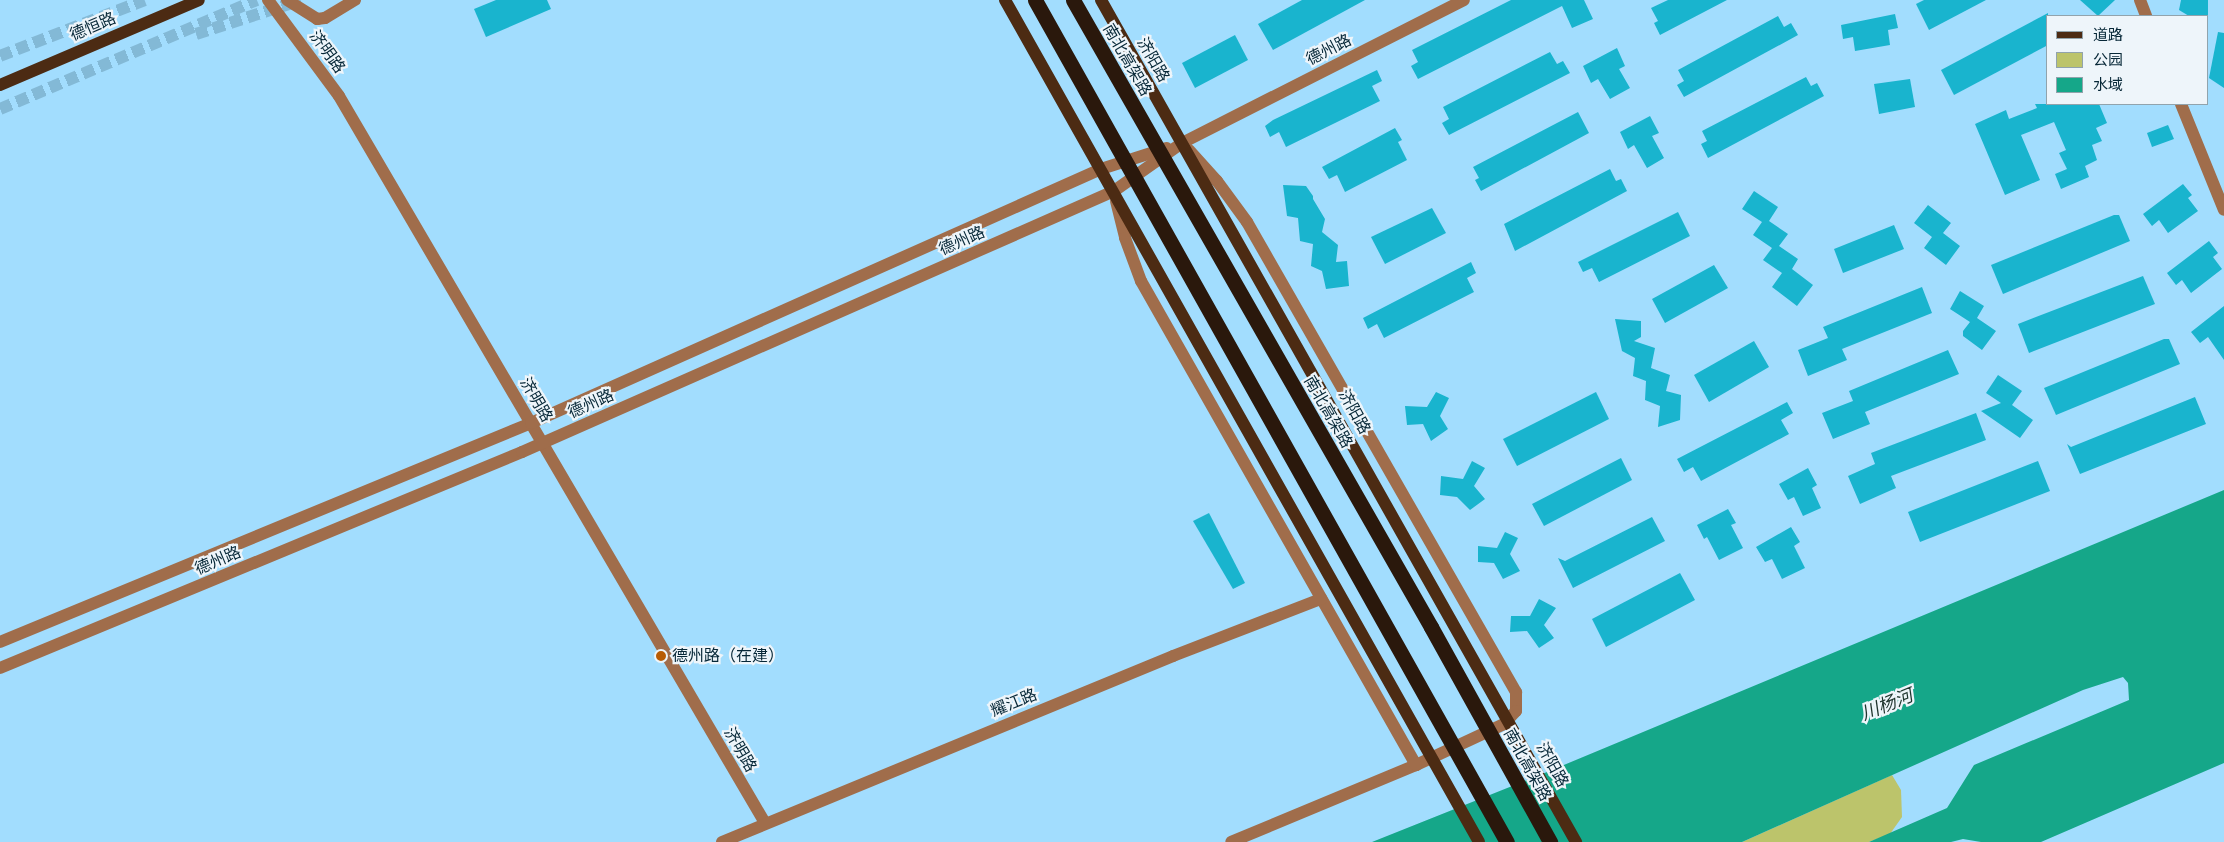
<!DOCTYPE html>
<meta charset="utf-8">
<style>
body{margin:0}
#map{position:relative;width:2224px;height:842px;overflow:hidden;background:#a2ddfe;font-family:Poppins,"Noto Sans SC",sans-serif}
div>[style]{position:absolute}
.green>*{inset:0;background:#bcc46b}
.water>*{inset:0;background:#15a789}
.building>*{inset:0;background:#19b4ce}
.major-tunnel>*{height:12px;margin-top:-6px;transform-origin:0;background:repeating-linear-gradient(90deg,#83b9d6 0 12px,transparent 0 18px)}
.minor>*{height:12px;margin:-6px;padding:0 6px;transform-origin:6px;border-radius:6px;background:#a06d4b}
.major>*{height:12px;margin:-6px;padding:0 6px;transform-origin:6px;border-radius:6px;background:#4c2b13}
.highway>*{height:15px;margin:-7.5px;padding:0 7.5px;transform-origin:7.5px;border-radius:7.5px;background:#2a180c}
.dots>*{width:14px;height:14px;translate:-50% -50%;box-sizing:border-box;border:2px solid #eef5fa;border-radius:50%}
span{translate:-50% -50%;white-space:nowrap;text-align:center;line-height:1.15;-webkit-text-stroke:4.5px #eef5fa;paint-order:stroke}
.street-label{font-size:16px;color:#062737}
.poi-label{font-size:16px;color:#062737}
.left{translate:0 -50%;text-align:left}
.water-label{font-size:18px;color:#1e342d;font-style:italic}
.legend{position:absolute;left:2046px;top:15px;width:162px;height:90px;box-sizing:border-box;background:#eef5fa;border:1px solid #91a3ac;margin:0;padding:6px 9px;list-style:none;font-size:15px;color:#062737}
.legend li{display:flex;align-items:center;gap:10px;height:25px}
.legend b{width:25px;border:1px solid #91a3ac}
</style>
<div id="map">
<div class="green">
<div style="clip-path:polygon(1892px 775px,1901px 790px,1902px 817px,1890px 834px,1869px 842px,1742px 842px)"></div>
</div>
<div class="water">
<div style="clip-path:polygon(2224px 490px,2224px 763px,2041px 842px,1981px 842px,1963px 839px,1951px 842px,1869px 842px,1947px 808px,1974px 765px,2129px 700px,2128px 683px,2123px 677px,2083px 690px,1742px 842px,1372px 842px,1547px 772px)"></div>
</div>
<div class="building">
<div style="clip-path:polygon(496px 0,547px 0,551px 9px,486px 37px,474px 9px)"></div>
<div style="clip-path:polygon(1302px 0,1365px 0,1273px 50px,1258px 24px)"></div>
<div style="clip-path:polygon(1511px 0,1584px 0,1593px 19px,1572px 28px,1562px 6px,1418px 79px,1411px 66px,1418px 62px,1412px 50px)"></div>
<div style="clip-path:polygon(1668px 0,1727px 0,1660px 35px,1654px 23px,1658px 21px,1651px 8px)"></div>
<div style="clip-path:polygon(1924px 0,1986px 0,1929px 30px,1916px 4px)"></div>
<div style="clip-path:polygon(2080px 0,2115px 0,2098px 16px)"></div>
<div style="clip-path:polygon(2181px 0,2208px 0,2208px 16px,2189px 16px,2179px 10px)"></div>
<div style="clip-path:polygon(2048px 13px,2048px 45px,1954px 95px,1941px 70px)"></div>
<div style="clip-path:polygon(1895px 14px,1898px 28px,1888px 30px,1890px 45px,1855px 51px,1853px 37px,1843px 39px,1841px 25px)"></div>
<div style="clip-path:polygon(1778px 16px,1784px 27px,1791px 23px,1798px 35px,1684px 97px,1677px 85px,1684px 81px,1678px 70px)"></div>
<div style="clip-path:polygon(2218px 32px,2224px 33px,2224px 88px,2209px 78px)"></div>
<div style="clip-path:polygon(1235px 35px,1248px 60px,1195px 88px,1182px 63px)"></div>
<div style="clip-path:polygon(1617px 48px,1625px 66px,1619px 69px,1630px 88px,1610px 99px,1598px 79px,1591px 83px,1583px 66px)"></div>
<div style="clip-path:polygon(1550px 52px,1557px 64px,1563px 61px,1570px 73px,1449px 135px,1442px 123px,1449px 119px,1443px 107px)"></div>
<div style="clip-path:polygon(1377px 70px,1382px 81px,1372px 86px,1380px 101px,1286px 147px,1279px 132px,1270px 137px,1265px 126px,1273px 120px)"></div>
<div style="clip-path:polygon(1806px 77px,1811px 86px,1817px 83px,1824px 96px,1708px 158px,1701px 144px,1707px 141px,1702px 131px)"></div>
<div style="clip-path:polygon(1910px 79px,1915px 107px,1879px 114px,1874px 84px)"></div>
<div style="clip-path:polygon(2035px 104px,2099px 104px,2107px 123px,2096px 128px,2102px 141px,2092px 145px,2097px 160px,2085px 166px,2089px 177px,2061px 189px,2055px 174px,2067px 169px,2059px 153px,2066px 150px,2054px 122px,2021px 135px,2040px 180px,2005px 195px,1975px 124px,2006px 110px,2009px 119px,2037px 108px)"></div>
<div style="clip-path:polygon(1578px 112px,1589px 133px,1481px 191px,1475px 180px,1479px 178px,1473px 167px)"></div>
<div style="clip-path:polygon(1650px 116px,1659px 133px,1652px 136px,1664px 158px,1647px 168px,1634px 145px,1628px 149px,1620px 132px)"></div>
<div style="clip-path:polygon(2168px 125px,2174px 139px,2152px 147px,2147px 133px)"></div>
<div style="clip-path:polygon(1395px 128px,1402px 140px,1398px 142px,1407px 160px,1345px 192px,1337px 175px,1329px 179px,1322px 167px)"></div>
<div style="clip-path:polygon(1610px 169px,1616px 181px,1621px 179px,1627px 191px,1515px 251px,1504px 224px)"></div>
<div style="clip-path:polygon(2183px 184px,2192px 195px,2188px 198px,2198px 211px,2168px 233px,2159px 220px,2152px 226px,2143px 214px)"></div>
<div style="clip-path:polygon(1283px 185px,1306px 186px,1313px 196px,1313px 199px,1325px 219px,1322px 232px,1338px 245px,1336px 262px,1347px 261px,1349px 286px,1326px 289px,1322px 271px,1311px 266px,1313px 244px,1300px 241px,1298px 218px,1287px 216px)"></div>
<div style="clip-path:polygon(1754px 191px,1778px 207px,1769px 221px,1788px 234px,1779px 246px,1798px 259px,1792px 269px,1813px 285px,1797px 306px,1772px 287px,1782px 273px,1763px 260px,1772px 248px,1753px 235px,1762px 222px,1742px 209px)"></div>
<div style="clip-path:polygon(1928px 205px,1951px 223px,1943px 233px,1960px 246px,1946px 265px,1924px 248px,1932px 237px,1914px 223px)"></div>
<div style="clip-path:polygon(1432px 208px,1446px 233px,1385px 264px,1371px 237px)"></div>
<div style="clip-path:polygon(1678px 212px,1690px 236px,1599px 282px,1592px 268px,1583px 272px,1578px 262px)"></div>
<div style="clip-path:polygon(2114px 215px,2119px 215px,2130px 241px,2003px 294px,1991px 265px)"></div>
<div style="clip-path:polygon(1894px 225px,1904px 249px,1843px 273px,1834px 249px)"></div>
<div style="clip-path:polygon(2209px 241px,2218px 253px,2213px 257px,2222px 269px,2191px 293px,2182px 280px,2176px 285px,2167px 273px)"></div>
<div style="clip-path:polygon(1471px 262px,1476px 273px,1467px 278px,1474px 292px,1384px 338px,1377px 324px,1368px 329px,1363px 318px)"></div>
<div style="clip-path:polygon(1714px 265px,1728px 288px,1665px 323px,1652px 299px)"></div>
<div style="clip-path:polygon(2143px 276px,2155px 304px,2029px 353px,2018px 324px)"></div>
<div style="clip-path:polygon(1922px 287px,1932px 313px,1842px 349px,1847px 360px,1808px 376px,1798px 350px,1828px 338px,1823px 327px)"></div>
<div style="clip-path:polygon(1960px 291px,1984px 306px,1977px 318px,1996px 331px,1982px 350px,1963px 336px,1963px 331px,1970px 322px,1950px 309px)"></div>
<div style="clip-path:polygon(2224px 306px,2224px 360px,2208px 337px,2200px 343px,2191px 332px)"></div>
<div style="clip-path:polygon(1615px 319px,1641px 321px,1641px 337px,1634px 341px,1655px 348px,1651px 368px,1670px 375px,1666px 391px,1681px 395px,1680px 420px,1658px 427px,1660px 406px,1645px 400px,1646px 381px,1633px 376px,1635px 358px,1622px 351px)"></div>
<div style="clip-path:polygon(2164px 339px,2169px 339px,2180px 364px,2056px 415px,2044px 388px)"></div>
<div style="clip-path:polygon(1754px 341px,1769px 367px,1709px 402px,1694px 375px)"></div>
<div style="clip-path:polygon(1948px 350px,1959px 374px,1865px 412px,1870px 424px,1833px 439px,1822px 413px,1853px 401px,1849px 391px)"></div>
<div style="clip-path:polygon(1998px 375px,2022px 391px,2012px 405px,2033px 420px,2020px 438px,1981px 411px,2001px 403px,1986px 393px)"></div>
<div style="clip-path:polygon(1436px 392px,1449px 398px,1440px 416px,1448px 429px,1431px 441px,1423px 424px,1407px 425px,1405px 406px,1427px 407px)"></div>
<div style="clip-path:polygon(1596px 392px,1609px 419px,1517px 466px,1503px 439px)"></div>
<div style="clip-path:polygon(2195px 397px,2206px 424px,2080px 474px,2067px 444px,2071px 447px)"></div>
<div style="clip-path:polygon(1787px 402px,1793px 413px,1781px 420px,1789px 434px,1701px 481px,1693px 467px,1684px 472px,1677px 459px)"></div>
<div style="clip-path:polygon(1976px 413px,1986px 440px,1891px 476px,1896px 488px,1860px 504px,1848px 476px,1875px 464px,1871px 453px)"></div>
<div style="clip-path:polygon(1621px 458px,1632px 480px,1544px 526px,1532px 504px)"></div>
<div style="clip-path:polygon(1472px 461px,1485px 468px,1474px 486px,1485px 499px,1470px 510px,1457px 497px,1440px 495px,1441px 476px,1463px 479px)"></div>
<div style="clip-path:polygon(2038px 461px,2050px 491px,1920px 542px,1908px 512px)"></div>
<div style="clip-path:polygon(1808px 468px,1817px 485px,1812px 488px,1821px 508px,1803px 516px,1794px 497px,1788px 500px,1779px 484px)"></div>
<div style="clip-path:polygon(1728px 509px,1736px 523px,1731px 525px,1743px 548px,1719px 560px,1707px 537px,1704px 539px,1697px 525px)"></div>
<div style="clip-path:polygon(1209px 513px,1245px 583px,1233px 589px,1193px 521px)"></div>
<div style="clip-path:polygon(1652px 517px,1665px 541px,1573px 588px,1558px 558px,1565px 561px)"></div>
<div style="clip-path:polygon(1791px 527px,1800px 542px,1794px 546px,1805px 568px,1782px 579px,1772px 559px,1765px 562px,1756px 547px)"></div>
<div style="clip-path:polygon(1505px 532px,1518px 538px,1510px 554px,1520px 571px,1503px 579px,1494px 563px,1478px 562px,1478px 546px,1497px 548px)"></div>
<div style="clip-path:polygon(1680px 573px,1695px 600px,1606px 647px,1592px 619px)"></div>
<div style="clip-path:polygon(1539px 599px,1556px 608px,1544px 625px,1554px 638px,1539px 648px,1527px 631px,1510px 632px,1511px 616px,1530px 616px)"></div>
</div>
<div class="major-tunnel">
<div style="left:196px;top:34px;width:110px;rotate:-17.9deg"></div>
<div style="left:0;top:56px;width:155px;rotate:-21.1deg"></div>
<div style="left:0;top:109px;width:279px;rotate:-23deg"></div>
</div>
<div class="minor">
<div style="left:268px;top:0;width:119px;rotate:53.5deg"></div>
<div style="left:339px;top:96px;width:843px;rotate:59.63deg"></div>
<div style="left:287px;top:0;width:36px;rotate:32deg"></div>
<div style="left:317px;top:19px;width:8px;rotate:-7deg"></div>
<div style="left:325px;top:18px;width:35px;rotate:-31deg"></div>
<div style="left:2140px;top:0;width:17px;rotate:69deg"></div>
<div style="left:2181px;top:104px;width:114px;rotate:67.9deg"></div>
<div style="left:1189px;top:150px;width:42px;rotate:47.9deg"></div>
<div style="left:1217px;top:181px;width:51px;rotate:53.8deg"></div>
<div style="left:1247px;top:222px;width:542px;rotate:60.22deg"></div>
<div style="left:1516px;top:692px;width:19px;rotate:90deg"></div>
<div style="left:1516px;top:711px;width:18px;rotate:133deg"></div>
<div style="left:1504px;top:724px;width:97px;rotate:155deg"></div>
<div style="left:1416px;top:765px;width:200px;rotate:157.4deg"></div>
<div style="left:1116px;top:201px;width:38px;rotate:76deg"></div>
<div style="left:1125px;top:238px;width:46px;rotate:69.6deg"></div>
<div style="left:1141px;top:281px;width:557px;rotate:60.4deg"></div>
<div style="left:0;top:642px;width:574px;rotate:-22.41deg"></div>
<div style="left:531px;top:423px;width:624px;rotate:-24.02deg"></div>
<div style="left:1101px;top:169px;width:69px;rotate:-17.7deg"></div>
<div style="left:0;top:668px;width:565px;rotate:-22.48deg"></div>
<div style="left:522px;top:452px;width:647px;rotate:-23.79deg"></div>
<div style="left:1114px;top:191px;width:83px;rotate:-35.2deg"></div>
<div style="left:1182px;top:143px;width:316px;rotate:-26.9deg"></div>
<div style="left:722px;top:842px;width:488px;rotate:-22.4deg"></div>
<div style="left:1173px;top:656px;width:159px;rotate:-21.1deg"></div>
</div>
<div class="major">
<div style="left:1005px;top:0;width:966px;rotate:60.62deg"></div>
<div style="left:1101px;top:0;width:967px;rotate:60.57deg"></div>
<div style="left:0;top:85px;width:216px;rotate:-23.1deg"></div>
</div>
<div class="highway">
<div style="left:1035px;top:0;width:965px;rotate:60.73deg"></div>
<div style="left:1073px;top:0;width:722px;rotate:60.27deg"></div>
<div style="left:1431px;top:627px;width:246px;rotate:61deg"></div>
</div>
<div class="dots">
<div style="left:661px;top:656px;background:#b85c04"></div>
</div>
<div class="street-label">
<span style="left:93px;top:27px;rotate:-23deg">德恒路</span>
<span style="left:1329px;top:50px;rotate:-27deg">德州路</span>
<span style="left:327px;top:52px;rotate:54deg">济明路</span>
<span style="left:1127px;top:60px;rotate:60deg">南北高架路</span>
<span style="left:1153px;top:60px;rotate:60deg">济阳路</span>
<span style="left:962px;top:241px;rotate:-24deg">德州路</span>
<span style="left:536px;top:400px;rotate:60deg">济明路</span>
<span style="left:591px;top:404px;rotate:-24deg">德州路</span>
<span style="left:1328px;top:412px;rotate:60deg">南北高架路</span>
<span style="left:1354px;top:412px;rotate:61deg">济阳路</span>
<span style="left:218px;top:561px;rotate:-23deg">德州路</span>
<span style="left:1014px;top:703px;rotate:-22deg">耀江路</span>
<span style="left:740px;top:750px;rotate:60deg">济明路</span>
<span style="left:1527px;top:765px;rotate:61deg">南北高架路</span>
<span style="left:1552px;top:765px;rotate:61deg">济阳路</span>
</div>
<div class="poi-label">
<span class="left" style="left:672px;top:656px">德州路（在建）</span>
</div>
<div class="water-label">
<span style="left:1887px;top:705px;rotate:-22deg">川杨河</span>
</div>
<ul class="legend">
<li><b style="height:6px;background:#4c2b13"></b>道路</li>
<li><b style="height:14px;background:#bcc46b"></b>公园</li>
<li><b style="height:14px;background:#15a789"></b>水域</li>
</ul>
</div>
